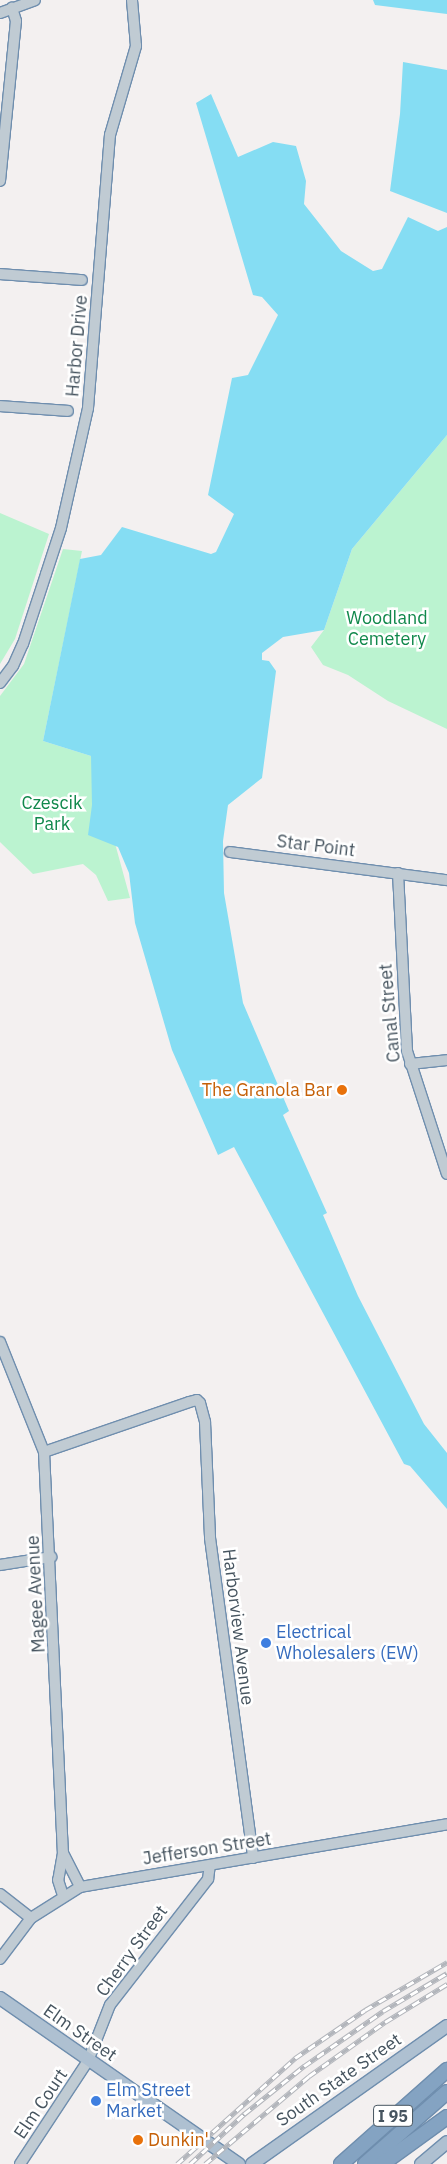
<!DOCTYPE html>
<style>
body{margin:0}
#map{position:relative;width:447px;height:2164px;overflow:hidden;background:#f3f0f0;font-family:"IBM Plex Sans",sans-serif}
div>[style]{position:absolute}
.green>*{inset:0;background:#bbf3d0}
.water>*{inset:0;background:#85ddf3}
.roads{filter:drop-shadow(1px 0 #6f8eae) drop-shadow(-1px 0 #6f8eae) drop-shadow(0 1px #6f8eae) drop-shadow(0 -1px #6f8eae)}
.minor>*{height:10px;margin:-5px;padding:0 5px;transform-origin:5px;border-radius:5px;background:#c0cbd3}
.major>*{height:12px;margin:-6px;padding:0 6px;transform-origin:6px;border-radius:6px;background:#aec0d1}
.highway>*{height:14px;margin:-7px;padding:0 7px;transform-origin:7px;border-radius:7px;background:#84a3c2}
.rail>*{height:4.5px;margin-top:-2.25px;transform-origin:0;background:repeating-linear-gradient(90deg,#fff 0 8px,#b2b5bb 0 16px);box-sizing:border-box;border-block:1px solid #b2b5bb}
.dots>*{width:14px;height:14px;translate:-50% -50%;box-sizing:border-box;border:2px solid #fff;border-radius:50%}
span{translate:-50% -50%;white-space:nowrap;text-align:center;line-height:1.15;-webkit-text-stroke:5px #fff;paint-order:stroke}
.shield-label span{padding:1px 4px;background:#fff;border:1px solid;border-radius:4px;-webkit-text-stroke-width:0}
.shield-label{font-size:16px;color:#46545f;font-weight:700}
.street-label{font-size:18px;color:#46545f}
.park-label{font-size:18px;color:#10884b}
.food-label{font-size:18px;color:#c56008}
.right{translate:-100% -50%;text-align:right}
.left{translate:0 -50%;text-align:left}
.shop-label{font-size:18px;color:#366cbe}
</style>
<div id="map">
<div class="green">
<div style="clip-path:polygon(447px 435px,447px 729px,388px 701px,348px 675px,323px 665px,311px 647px,324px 630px,352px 549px)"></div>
<div style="clip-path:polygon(0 513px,49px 534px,15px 639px,0 664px)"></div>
<div style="clip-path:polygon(63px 549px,82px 551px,43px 741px,91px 756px,130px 898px,108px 901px,96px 875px,83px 864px,33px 874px,0 842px,0 696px,24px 664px)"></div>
</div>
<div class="water">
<div style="clip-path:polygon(373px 0,447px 0,447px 14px,375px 5px)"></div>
<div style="clip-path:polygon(403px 62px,447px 70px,447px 213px,390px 191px,400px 114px)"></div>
<div style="clip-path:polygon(211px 94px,238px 157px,273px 142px,296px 146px,306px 181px,304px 204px,341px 251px,373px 271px,382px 269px,408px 217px,438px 231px,447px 227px,447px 435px,352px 549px,324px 630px,283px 637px,262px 653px,262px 660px,269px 661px,276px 671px,262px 778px,228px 805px,223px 841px,224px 893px,243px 1003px,289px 1111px,283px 1115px,327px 1213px,323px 1215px,358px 1296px,424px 1424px,447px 1453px,447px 1509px,410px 1466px,404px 1464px,234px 1147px,218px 1155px,172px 1050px,135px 923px,129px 873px,118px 847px,88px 835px,92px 805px,91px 756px,43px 741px,80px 559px,101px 555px,122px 527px,211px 554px,216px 552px,234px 514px,208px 495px,232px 378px,248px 375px,278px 315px,262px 297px,253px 295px,196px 103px)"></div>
</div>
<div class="roads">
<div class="minor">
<div style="left:0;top:13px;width:37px;rotate:-20deg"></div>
<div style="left:0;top:181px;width:161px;rotate:-84.3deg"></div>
<div style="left:16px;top:21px;width:14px;rotate:-107deg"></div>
<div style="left:0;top:274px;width:82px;rotate:4.2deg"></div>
<div style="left:0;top:406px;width:68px;rotate:4.2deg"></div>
<div style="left:0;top:683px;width:21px;rotate:-53deg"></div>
<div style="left:13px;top:666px;width:24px;rotate:-66deg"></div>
<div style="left:23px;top:644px;width:74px;rotate:-71.8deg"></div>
<div style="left:46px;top:574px;width:48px;rotate:-71.9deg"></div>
<div style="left:61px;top:528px;width:123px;rotate:-77.3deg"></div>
<div style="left:88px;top:408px;width:274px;rotate:-85.4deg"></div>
<div style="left:110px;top:135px;width:93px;rotate:-73.7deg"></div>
<div style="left:136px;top:46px;width:46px;rotate:-95deg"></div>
<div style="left:230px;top:852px;width:219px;rotate:7.4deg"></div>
<div style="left:398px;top:873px;width:178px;rotate:87.1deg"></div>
<div style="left:407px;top:1051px;width:129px;rotate:72deg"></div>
<div style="left:410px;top:1064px;width:37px;rotate:-6deg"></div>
<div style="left:0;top:1342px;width:118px;rotate:68.2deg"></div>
<div style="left:44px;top:1452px;width:401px;rotate:87.3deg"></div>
<div style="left:63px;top:1853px;width:27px;rotate:100deg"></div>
<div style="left:58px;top:1880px;width:16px;rotate:72deg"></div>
<div style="left:44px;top:1452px;width:153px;rotate:-19deg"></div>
<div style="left:189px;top:1402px;width:8px;rotate:-14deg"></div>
<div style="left:197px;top:1400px;width:4px;rotate:45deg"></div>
<div style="left:200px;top:1403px;width:20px;rotate:75deg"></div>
<div style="left:205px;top:1422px;width:116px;rotate:87.5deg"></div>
<div style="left:210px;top:1538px;width:323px;rotate:82.3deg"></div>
<div style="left:0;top:1565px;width:52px;rotate:-8.9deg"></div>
<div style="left:63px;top:1853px;width:38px;rotate:63deg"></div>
<div style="left:0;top:1894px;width:39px;rotate:38deg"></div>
<div style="left:0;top:1959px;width:51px;rotate:-52.9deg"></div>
<div style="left:31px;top:1918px;width:58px;rotate:-32.3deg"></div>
<div style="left:80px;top:1887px;width:372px;rotate:-9.7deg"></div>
<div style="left:20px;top:2164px;width:123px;rotate:-56.6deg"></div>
<div style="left:88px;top:2061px;width:60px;rotate:-68.6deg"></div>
<div style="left:110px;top:2005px;width:160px;rotate:-52.1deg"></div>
<div style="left:208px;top:1879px;width:14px;rotate:-82deg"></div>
</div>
<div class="major">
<div style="left:0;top:1998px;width:291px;rotate:34.8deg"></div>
<div style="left:252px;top:2164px;width:239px;rotate:-35.3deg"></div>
<div style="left:421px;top:2164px;width:34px;rotate:-40deg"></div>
</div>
<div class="highway">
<div style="left:341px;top:2164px;width:142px;rotate:-41.6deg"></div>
<div style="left:365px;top:2164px;width:109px;rotate:-41.3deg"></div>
<div style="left:382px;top:2164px;width:80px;rotate:-35.9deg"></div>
</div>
</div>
<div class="rail">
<div style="left:177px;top:2164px;width:159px;rotate:-41.9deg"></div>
<div style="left:295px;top:2058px;width:85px;rotate:-34.4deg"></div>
<div style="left:365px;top:2010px;width:95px;rotate:-30.3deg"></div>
<div style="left:190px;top:2164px;width:74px;rotate:-42.8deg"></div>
<div style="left:244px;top:2114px;width:77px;rotate:-38.7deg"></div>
<div style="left:304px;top:2066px;width:96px;rotate:-34.8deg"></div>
<div style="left:383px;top:2011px;width:74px;rotate:-30.7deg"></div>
<div style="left:205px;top:2164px;width:136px;rotate:-40.2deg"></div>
<div style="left:309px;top:2076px;width:93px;rotate:-35.4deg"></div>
<div style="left:385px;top:2022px;width:73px;rotate:-31.5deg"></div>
</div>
<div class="dots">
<div style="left:342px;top:1090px;background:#e8710a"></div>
<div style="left:266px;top:1643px;background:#3f7fe0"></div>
<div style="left:96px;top:2101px;background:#3f7fe0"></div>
<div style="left:138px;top:2140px;background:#e8710a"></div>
</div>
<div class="shield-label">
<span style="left:393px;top:2116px">I 95</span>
</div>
<div class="street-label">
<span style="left:77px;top:346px;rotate:-85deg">Harbor Drive</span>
<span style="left:316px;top:846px;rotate:7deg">Star Point</span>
<span style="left:390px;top:1013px;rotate:-95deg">Canal Street</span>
<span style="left:36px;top:1594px;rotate:-93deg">Magee Avenue</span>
<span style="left:238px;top:1627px;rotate:83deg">Harborview Avenue</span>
<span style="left:207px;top:1849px;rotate:-9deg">Jefferson Street</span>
<span style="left:132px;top:1951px;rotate:-54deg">Cherry Street</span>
<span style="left:80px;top:2033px;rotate:35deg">Elm Street</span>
<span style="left:339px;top:2080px;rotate:-35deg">South State Street</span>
<span style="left:41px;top:2104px;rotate:-56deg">Elm Court</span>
</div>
<div class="park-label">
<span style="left:387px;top:629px">Woodland<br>Cemetery</span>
<span style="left:52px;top:814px">Czescik<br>Park</span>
</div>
<div class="food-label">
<span class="right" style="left:332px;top:1090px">The Granola Bar</span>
<span class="left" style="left:148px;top:2140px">Dunkin'</span>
</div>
<div class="shop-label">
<span class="left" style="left:276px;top:1643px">Electrical<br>Wholesalers (EW)</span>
<span class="left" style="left:106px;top:2101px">Elm Street<br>Market</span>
</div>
</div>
